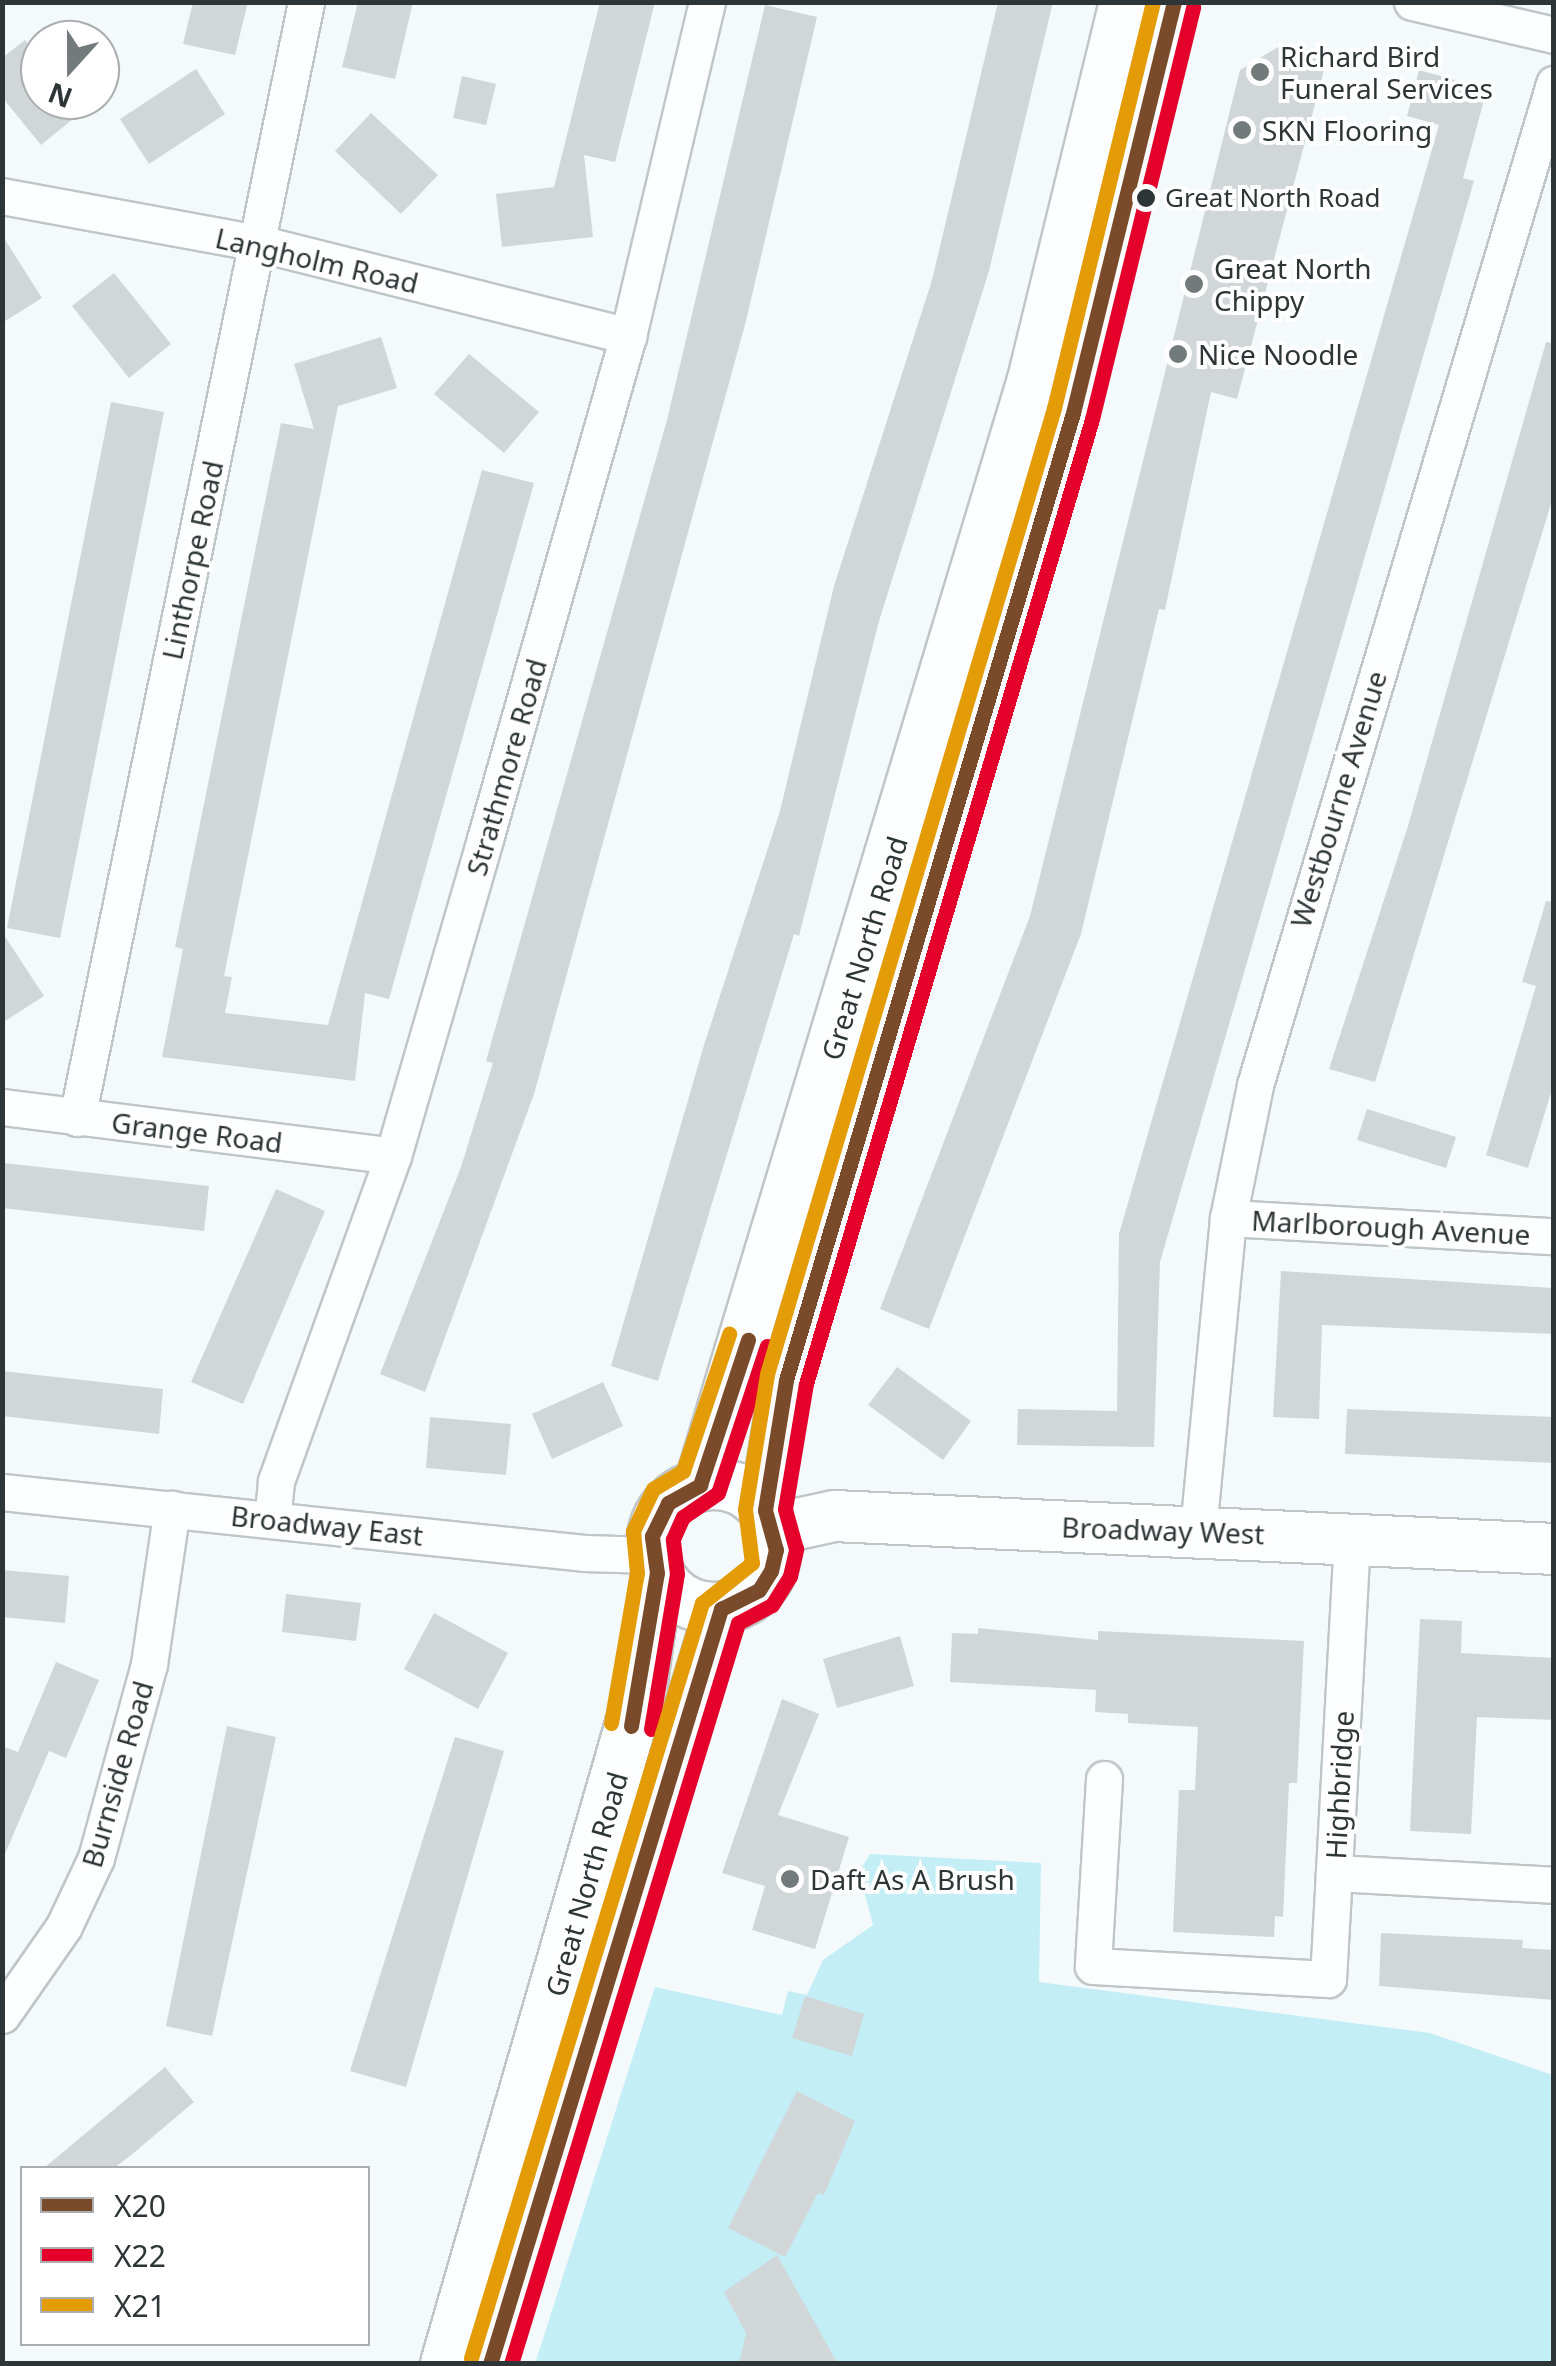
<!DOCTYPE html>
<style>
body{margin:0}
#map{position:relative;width:1556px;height:2366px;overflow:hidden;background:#f4fafc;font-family:"Noto Sans",sans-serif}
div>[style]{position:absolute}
.green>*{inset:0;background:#c3eef6}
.building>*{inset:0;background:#d1d7d9}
.roads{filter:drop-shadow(2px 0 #c0c6c8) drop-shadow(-2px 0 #c0c6c8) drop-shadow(0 2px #c0c6c8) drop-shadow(0 -2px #c0c6c8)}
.street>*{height:35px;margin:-17.5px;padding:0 17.5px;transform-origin:17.5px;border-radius:17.5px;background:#fdfeff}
.secondary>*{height:50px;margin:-25px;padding:0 25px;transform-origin:25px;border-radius:25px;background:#fdfeff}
.secondary>.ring{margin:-25px;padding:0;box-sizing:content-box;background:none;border:50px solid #fdfeff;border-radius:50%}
.bus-1>*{height:15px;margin:-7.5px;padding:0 7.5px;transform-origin:7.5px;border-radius:7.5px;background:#7a4b2a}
.bus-2>*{height:15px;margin:-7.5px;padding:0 7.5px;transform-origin:7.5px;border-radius:7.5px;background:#e4002b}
.bus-3>*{height:15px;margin:-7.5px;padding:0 7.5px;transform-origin:7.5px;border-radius:7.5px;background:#e39b06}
.dots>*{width:28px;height:28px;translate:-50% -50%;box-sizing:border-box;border:5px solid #fff;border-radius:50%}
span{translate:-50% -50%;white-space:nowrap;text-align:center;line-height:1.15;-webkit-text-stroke:8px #fff;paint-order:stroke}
.bus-label{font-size:26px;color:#2d3537}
.left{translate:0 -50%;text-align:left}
.poi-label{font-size:28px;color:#2d3537}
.street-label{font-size:28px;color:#2d3537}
.frame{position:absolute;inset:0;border:5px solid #2d3537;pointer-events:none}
.legend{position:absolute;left:20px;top:2166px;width:350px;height:180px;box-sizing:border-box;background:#fff;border:2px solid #abaeaf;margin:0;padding:12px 18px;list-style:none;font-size:30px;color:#2d3537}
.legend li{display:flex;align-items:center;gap:20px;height:50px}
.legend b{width:50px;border:2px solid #abaeaf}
.north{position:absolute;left:20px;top:20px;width:100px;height:100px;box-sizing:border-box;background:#fff;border:2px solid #abaeaf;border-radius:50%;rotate:201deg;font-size:28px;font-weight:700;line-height:40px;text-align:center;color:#2d3537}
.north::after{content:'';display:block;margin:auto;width:35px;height:45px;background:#737a7c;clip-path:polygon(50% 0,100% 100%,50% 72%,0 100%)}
</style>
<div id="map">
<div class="green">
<div style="clip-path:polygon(870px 1854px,1041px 1863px,1039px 1982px,1430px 2033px,1553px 2075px,1553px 2363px,535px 2364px,655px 1987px,782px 2015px,788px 1991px,807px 1995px,823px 1960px,873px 1925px,859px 1872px)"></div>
</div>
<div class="building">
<div style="clip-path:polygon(193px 2px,248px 2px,235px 55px,183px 44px)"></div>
<div style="clip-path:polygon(358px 2px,413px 2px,395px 79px,342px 67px)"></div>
<div style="clip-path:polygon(600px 2px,655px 2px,615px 162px,584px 155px,593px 237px,502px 247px,496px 194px,554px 187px)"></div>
<div style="clip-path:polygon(998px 2px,1053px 2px,989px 271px,879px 621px,799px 936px,794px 934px,658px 1381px,611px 1366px,704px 1045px,780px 811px,834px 586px,932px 280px)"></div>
<div style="clip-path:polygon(765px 5px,817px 17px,746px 321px,534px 1094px,425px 1392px,380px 1374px,461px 1167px,493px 1063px,486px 1061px,667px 420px)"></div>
<div style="clip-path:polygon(25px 40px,40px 58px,40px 100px,96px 100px,41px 145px,2px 97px,2px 58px)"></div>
<div style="clip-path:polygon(1285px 43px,1328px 55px,1237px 399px,1211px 392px,1165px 610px,1159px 609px,1081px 934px,929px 1329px,880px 1309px,1030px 916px,1240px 70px)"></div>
<div style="clip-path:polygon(196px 69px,225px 114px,149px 164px,120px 119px)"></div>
<div style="clip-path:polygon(1419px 70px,1487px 89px,1463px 178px,1474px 181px,1160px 1262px,1154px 1447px,1017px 1445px,1018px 1409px,1117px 1411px,1119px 1234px,1439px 125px,1407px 116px)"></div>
<div style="clip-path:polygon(462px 76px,496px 84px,486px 125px,453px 118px)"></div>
<div style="clip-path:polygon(371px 113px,438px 175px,401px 214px,335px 151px)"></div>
<div style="clip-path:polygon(2px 235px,42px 298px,2px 323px)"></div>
<div style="clip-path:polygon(114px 273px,171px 344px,129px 378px,72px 306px)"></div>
<div style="clip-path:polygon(381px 337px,397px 388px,338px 406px,224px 976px,232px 977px,225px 1013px,328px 1025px,482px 470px,534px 483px,389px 999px,365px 993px,355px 1081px,162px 1057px,183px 949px,175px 947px,281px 423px,314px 429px,294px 364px)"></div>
<div style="clip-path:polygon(1546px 342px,1554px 343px,1554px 494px,1375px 1082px,1329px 1069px,1408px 826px)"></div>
<div style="clip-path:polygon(469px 354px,539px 412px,504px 453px,434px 394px)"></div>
<div style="clip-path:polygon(111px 402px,164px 412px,60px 938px,7px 928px)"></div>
<div style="clip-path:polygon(1546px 901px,1554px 902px,1554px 1083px,1528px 1168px,1486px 1155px,1536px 986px,1522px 982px)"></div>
<div style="clip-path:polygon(2px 932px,44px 996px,2px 1023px)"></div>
<div style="clip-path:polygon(1367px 1109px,1456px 1137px,1446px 1168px,1357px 1140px)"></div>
<div style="clip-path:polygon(4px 1163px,209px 1186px,204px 1231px,2px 1208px)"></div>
<div style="clip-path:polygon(276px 1189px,325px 1211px,243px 1404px,191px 1382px)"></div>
<div style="clip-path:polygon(1281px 1271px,1554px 1288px,1554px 1334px,1322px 1325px,1319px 1419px,1273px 1417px)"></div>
<div style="clip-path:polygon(897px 1367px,971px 1421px,943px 1460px,868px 1405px)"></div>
<div style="clip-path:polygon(2px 1371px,163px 1389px,159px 1434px,2px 1416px)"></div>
<div style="clip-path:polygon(603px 1382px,623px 1426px,552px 1459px,532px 1414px)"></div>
<div style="clip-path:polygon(1347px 1409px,1554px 1417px,1554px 1463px,1345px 1454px)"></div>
<div style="clip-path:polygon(430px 1417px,511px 1424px,506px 1475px,426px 1468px)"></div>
<div style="clip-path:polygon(2px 1570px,69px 1576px,65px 1623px,2px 1617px)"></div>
<div style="clip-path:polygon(286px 1594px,361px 1603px,356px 1641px,282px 1632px)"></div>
<div style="clip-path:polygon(434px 1613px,508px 1653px,478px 1709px,404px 1669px)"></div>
<div style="clip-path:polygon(1420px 1619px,1462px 1621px,1461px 1653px,1554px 1658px,1554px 1720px,1477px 1717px,1471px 1834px,1410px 1831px)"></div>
<div style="clip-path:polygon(978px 1628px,1098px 1640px,1098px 1631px,1304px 1641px,1297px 1783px,1289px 1783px,1283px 1917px,1275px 1916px,1274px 1937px,1173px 1932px,1179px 1790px,1195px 1790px,1198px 1727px,1128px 1723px,1128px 1714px,1095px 1712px,1096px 1690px,950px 1682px,952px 1633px,978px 1634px)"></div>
<div style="clip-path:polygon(900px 1636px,914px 1686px,837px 1708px,823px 1659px)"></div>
<div style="clip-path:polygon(56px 1662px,99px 1680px,66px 1758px,49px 1751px,2px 1861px,2px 1746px,18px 1752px)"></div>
<div style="clip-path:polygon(782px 1699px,819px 1714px,778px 1815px,849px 1837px,815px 1949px,752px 1930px,765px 1886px,722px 1873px)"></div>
<div style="clip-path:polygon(227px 1726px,276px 1737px,212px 2036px,166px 2026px)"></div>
<div style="clip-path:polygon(455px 1737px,504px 1751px,406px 2087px,350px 2071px)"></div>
<div style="clip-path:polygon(1381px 1933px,1523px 1940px,1522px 1948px,1554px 1950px,1554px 2000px,1379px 1986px)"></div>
<div style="clip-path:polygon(805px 1996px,864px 2014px,852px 2056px,792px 2038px)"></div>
<div style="clip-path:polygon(165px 2067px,194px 2102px,130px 2156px,114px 2168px,44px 2168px)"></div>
<div style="clip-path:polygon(797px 2091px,855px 2121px,824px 2195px,818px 2193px,785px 2257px,728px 2228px)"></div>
<div style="clip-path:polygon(777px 2255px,838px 2364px,739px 2364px,746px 2333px,724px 2292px)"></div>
</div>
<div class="roads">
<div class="street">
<div style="left:1412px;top:2px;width:146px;rotate:13.1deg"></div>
<div style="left:2px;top:196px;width:260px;rotate:10.4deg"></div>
<div style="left:258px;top:243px;width:382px;rotate:14.1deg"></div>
<div style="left:2px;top:1107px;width:394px;rotate:7.1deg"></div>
<div style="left:77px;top:1118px;width:1139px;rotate:-78.4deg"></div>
<div style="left:1228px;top:1218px;width:326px;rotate:3.2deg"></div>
<div style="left:2px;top:1492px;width:585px;rotate:5.98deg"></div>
<div style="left:584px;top:1553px;width:68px;rotate:1.7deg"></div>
<div style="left:272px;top:1520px;width:39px;rotate:-84deg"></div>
<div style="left:276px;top:1481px;width:345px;rotate:-70.2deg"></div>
<div style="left:393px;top:1156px;width:330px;rotate:-73.8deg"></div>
<div style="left:485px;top:839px;width:523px;rotate:-74.13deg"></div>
<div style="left:628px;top:336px;width:343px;rotate:-76.7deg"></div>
<div style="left:1198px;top:1530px;width:313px;rotate:-84.5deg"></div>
<div style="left:1228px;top:1218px;width:136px;rotate:-78.5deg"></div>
<div style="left:1255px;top:1085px;width:1045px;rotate:-73.37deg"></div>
<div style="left:1352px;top:1538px;width:335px;rotate:93.1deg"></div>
<div style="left:1334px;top:1873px;width:220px;rotate:3.1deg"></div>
<div style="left:1104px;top:1779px;width:187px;rotate:93.4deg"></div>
<div style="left:1093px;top:1966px;width:235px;rotate:3.2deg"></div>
<div style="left:1328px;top:1979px;width:106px;rotate:-86.8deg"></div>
<div style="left:2px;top:2015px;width:108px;rotate:-55.1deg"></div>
<div style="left:64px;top:1926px;width:75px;rotate:-64.8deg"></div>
<div style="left:96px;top:1858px;width:201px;rotate:-74.7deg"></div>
<div style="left:149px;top:1664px;width:157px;rotate:-81.6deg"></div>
</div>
<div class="secondary">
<div class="ring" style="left:652px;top:1484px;width:74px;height:74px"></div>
<div style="left:700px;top:1485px;width:1154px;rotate:-73.23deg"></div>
<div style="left:1033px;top:380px;width:389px;rotate:-76.3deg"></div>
<div style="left:765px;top:1510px;width:132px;rotate:-80.8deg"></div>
<div style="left:786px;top:1380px;width:1009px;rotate:-73.47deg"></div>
<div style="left:1073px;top:413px;width:423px;rotate:-76.2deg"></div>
<div style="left:774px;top:1529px;width:61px;rotate:-12.2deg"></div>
<div style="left:834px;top:1516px;width:721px;rotate:2.62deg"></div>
<div style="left:446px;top:2364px;width:703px;rotate:-73.89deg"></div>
<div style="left:641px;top:1689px;width:117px;rotate:-82.1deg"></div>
<div style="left:490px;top:2364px;width:790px;rotate:-72.99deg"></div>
</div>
</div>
<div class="bus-1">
<div style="left:631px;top:1726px;width:155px;rotate:-80.4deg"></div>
<div style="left:657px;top:1573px;width:37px;rotate:-98deg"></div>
<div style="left:652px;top:1536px;width:37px;rotate:-64deg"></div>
<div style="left:668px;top:1503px;width:37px;rotate:-29deg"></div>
<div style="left:700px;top:1485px;width:153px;rotate:-71.7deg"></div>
<div style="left:490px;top:2364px;width:790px;rotate:-72.99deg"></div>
<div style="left:721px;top:1609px;width:42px;rotate:-26.6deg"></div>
<div style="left:759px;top:1590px;width:22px;rotate:-58deg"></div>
<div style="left:771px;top:1571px;width:22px;rotate:-77deg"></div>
<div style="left:776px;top:1550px;width:41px;rotate:-105.4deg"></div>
<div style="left:765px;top:1510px;width:132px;rotate:-80.8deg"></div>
<div style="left:786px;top:1380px;width:1009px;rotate:-73.47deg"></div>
<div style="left:1073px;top:413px;width:423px;rotate:-76.2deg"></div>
</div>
<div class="bus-2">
<div style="left:651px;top:1729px;width:157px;rotate:-80.5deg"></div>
<div style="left:677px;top:1574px;width:35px;rotate:-97deg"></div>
<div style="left:673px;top:1539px;width:24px;rotate:-66deg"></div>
<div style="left:683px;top:1517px;width:42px;rotate:-34.4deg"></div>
<div style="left:718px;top:1493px;width:155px;rotate:-71.6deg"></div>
<div style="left:511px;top:2364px;width:775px;rotate:-72.97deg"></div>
<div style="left:738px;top:1623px;width:38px;rotate:-28deg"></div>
<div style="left:772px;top:1605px;width:34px;rotate:-58deg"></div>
<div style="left:790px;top:1576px;width:28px;rotate:-77deg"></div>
<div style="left:796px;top:1549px;width:41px;rotate:-105.4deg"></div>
<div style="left:785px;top:1509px;width:127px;rotate:-80.5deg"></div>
<div style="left:806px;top:1384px;width:1006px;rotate:-73.49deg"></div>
<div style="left:1092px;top:419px;width:424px;rotate:-76.2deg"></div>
</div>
<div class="bus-3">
<div style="left:611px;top:1723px;width:152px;rotate:-80.2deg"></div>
<div style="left:637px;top:1573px;width:42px;rotate:-95.4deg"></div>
<div style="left:633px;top:1531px;width:47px;rotate:-64.5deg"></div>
<div style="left:653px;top:1489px;width:35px;rotate:-31deg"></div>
<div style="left:683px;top:1471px;width:145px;rotate:-71.4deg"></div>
<div style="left:471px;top:2358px;width:790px;rotate:-72.99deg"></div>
<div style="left:702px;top:1603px;width:64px;rotate:-38.7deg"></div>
<div style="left:752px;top:1563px;width:54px;rotate:-97.4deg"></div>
<div style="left:745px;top:1509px;width:137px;rotate:-80.7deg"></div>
<div style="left:767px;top:1374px;width:1008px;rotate:-73.45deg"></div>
<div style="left:1054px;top:408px;width:418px;rotate:-76.3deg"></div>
</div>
<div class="dots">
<div style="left:1260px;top:72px;background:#737a7c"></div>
<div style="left:1242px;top:130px;background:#737a7c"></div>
<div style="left:1146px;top:198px;background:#2d3537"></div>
<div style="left:1194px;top:284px;background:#737a7c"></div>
<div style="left:1178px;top:354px;background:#737a7c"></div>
<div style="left:790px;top:1879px;background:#737a7c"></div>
</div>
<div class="bus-label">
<span class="left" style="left:1165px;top:198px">Great North Road</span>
</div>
<div class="poi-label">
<span class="left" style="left:1280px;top:72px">Richard Bird<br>Funeral Services</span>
<span class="left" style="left:1262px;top:130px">SKN Flooring</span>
<span class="left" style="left:1214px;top:284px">Great North<br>Chippy</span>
<span class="left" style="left:1198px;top:354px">Nice Noodle</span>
<span class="left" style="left:810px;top:1879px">Daft As A Brush</span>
</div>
<div class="street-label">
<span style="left:317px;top:260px;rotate:13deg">Langholm Road</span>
<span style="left:192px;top:560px;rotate:-78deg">Linthorpe Road</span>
<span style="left:506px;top:767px;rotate:-74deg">Strathmore Road</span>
<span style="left:1338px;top:799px;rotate:-73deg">Westbourne Avenue</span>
<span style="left:864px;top:948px;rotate:-73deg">Great North Road</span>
<span style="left:197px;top:1132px;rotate:7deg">Grange Road</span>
<span style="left:1391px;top:1227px;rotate:3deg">Marlborough Avenue</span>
<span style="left:327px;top:1525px;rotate:6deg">Broadway East</span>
<span style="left:1163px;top:1530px;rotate:2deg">Broadway West</span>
<span style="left:117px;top:1774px;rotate:-74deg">Burnside Road</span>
<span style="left:1339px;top:1785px;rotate:-87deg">Highbridge</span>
<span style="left:586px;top:1884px;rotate:-74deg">Great North Road</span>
</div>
<div class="frame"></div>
<ul class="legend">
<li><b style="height:12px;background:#7a4b2a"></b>X20</li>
<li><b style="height:12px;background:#e4002b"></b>X22</li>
<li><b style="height:12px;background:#e39b06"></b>X21</li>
</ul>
<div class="north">N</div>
</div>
